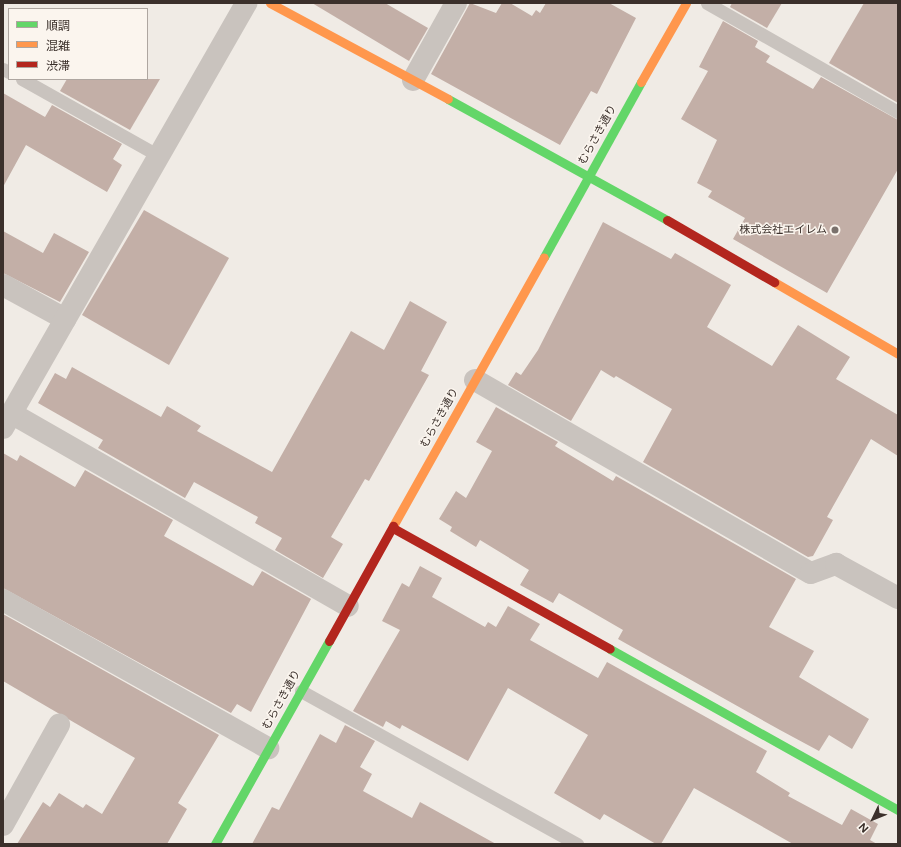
<!DOCTYPE html>
<meta charset="utf-8">
<style>
body{margin:0}
#map{position:relative;width:901px;height:847px;overflow:hidden;background:#f0ebe5;font-family:Figtree,"Noto Sans JP",sans-serif}
div>[style]{position:absolute}
.building>*{inset:0;background:#c3afa7}
.lane>*{height:13px;margin:-6.5px;padding:0 6.5px;transform-origin:6.5px;border-radius:6.5px;background:#c9c3be}
.street>*{height:22px;margin:-11px;padding:0 11px;transform-origin:11px;border-radius:11px;background:#c9c3be}
.fast>*{height:9px;margin:-4.5px;padding:0 4.5px;transform-origin:4.5px;border-radius:4.5px;background:#63d668}
.slow>*{height:9px;margin:-4.5px;padding:0 4.5px;transform-origin:4.5px;border-radius:4.5px;background:#ff974d}
.jam>*{height:9px;margin:-4.5px;padding:0 4.5px;transform-origin:4.5px;border-radius:4.5px;background:#b3261e}
.dots>*{width:11px;height:11px;translate:-50% -50%;box-sizing:border-box;border:2px solid #fbf5ee;border-radius:50%}
span{translate:-50% -50%;white-space:nowrap;text-align:center;line-height:1.15;-webkit-text-stroke:3px #fbf5ee;paint-order:stroke}
.street-label{font-size:11px;color:#3b302b}
.poi-label{font-size:11px;color:#3b302b}
.right{translate:-100% -50%;text-align:right}
.frame{position:absolute;inset:0;border:4px solid #3b302b;pointer-events:none}
.legend{position:absolute;left:8px;top:8px;width:140px;height:72px;box-sizing:border-box;background:#fbf5ee;border:1px solid #aea6a0;margin:0;padding:5px 7px;list-style:none;font-size:12px;color:#3b302b}
.legend li{display:flex;align-items:center;gap:8px;height:20px}
.legend b{width:20px;border:1px solid #aea6a0}
.north{position:absolute;left:853px;top:799px;width:40px;height:40px;-webkit-text-stroke:3px #fbf5ee;paint-order:stroke;rotate:227deg;font-size:11px;font-weight:700;line-height:16px;text-align:center;color:#3b302b}
.north::after{content:'';display:block;margin:auto;width:14px;height:18px;background:#3b302b;clip-path:polygon(50% 0,100% 100%,50% 72%,0 100%)}
</style>
<div id="map">
<div class="building">
<div style="clip-path:polygon(312px 3px,385px 3px,428px 28px,409px 61px)"></div>
<div style="clip-path:polygon(470px 3px,496px 13px,502px 3px,510px 3px,532px 16px,536px 10px,540px 13px,546px 3px,609px 3px,636px 18px,597px 94px,591px 91px,560px 145px,431px 74px)"></div>
<div style="clip-path:polygon(732px 3px,782px 3px,767px 28px,730px 7px)"></div>
<div style="clip-path:polygon(864px 3px,898px 3px,898px 103px,829px 63px)"></div>
<div style="clip-path:polygon(723px 21px,758px 41px,755px 47px,770px 56px,766px 62px,813px 89px,821px 77px,898px 120px,898px 169px,827px 293px,733px 239px,745px 218px,708px 197px,712px 191px,697px 183px,717px 140px,681px 119px,708px 71px,699px 67px)"></div>
<div style="clip-path:polygon(67px 79px,160px 79px,130px 130px,60px 91px)"></div>
<div style="clip-path:polygon(3px 93px,45px 117px,52px 105px,122px 144px,113px 159px,122px 165px,107px 192px,26px 145px,3px 187px)"></div>
<div style="clip-path:polygon(144px 210px,229px 258px,169px 365px,82px 315px)"></div>
<div style="clip-path:polygon(603px 222px,671px 259px,675px 253px,731px 285px,707px 327px,772px 366px,798px 325px,850px 357px,836px 379px,898px 415px,898px 456px,871px 439px,827px 517px,833px 520px,813px 556px,808px 557px,643px 462px,672px 409px,616px 376px,614px 378px,601px 370px,571px 421px,508px 385px,516px 372px,521px 375px,538px 350px)"></div>
<div style="clip-path:polygon(3px 231px,43px 253px,54px 233px,89px 252px,60px 302px,3px 273px)"></div>
<div style="clip-path:polygon(410px 301px,447px 322px,421px 371px,429px 375px,369px 481px,365px 479px,331px 537px,343px 544px,323px 578px,275px 550px,282px 538px,255px 523px,258px 517px,194px 482px,185px 498px,98px 448px,103px 440px,38px 403px,55px 373px,66px 379px,72px 367px,161px 417px,167px 406px,201px 426px,197px 431px,272px 472px,351px 331px,384px 350px)"></div>
<div style="clip-path:polygon(496px 407px,558px 442px,555px 446px,613px 481px,616px 476px,796px 579px,769px 627px,814px 651px,799px 677px,869px 719px,852px 749px,829px 735px,819px 751px,780px 730px,618px 639px,623px 630px,559px 593px,553px 603px,520px 585px,529px 570px,480px 540px,476px 547px,450px 531px,452px 527px,439px 519px,456px 491px,466px 498px,492px 451px,476px 442px)"></div>
<div style="clip-path:polygon(3px 453px,17px 461px,20px 455px,75px 487px,85px 470px,173px 520px,164px 536px,253px 586px,262px 571px,311px 599px,251px 712px,237px 704px,231px 713px,3px 588px)"></div>
<div style="clip-path:polygon(420px 566px,442px 578px,432px 597px,485px 627px,488px 622px,496px 627px,508px 606px,540px 624px,530px 640px,598px 678px,607px 662px,767px 751px,756px 772px,790px 793px,788px 796px,842px 825px,851px 809px,878px 824px,870px 840px,877px 844px,793px 844px,694px 788px,661px 844px,656px 844px,604px 814px,600px 820px,554px 793px,588px 735px,508px 688px,468px 761px,402px 725px,400px 729px,386px 721px,383px 727px,353px 711px,400px 630px,382px 621px,402px 583px,409px 587px)"></div>
<div style="clip-path:polygon(3px 614px,219px 735px,178px 803px,187px 809px,167px 844px,17px 844px,43px 802px,50px 807px,59px 793px,83px 808px,86px 804px,102px 814px,135px 758px,3px 681px)"></div>
<div style="clip-path:polygon(345px 725px,375px 741px,360px 767px,372px 774px,363px 791px,412px 818px,420px 802px,496px 844px,252px 844px,272px 807px,279px 810px,320px 734px,336px 743px)"></div>
</div>
<div class="lane">
<div style="left:707px;top:3px;width:220px;rotate:29.7deg"></div>
<div style="left:3px;top:69px;width:7px;rotate:27deg"></div>
<div style="left:22px;top:79px;width:157px;rotate:29.3deg"></div>
<div style="left:301px;top:691px;width:316px;rotate:29deg"></div>
</div>
<div class="street">
<div style="left:413px;top:80px;width:88px;rotate:-60.8deg"></div>
<div style="left:3px;top:285px;width:71px;rotate:28.7deg"></div>
<div style="left:475px;top:380px;width:387px;rotate:29.9deg"></div>
<div style="left:811px;top:573px;width:27px;rotate:-20deg"></div>
<div style="left:836px;top:564px;width:71px;rotate:28.7deg"></div>
<div style="left:11px;top:413px;width:388px;rotate:29.8deg"></div>
<div style="left:3px;top:428px;width:490px;rotate:-60.2deg"></div>
<div style="left:3px;top:600px;width:304px;rotate:29.2deg"></div>
<div style="left:3px;top:825px;width:115px;rotate:-60.8deg"></div>
</div>
<div class="fast">
<div style="left:448px;top:99px;width:250px;rotate:28.9deg"></div>
<div style="left:544px;top:257px;width:200px;rotate:-61deg"></div>
<div style="left:610px;top:649px;width:330px;rotate:29.2deg"></div>
<div style="left:215px;top:844px;width:233px;rotate:-60.7deg"></div>
</div>
<div class="slow">
<div style="left:270px;top:3px;width:202px;rotate:28.3deg"></div>
<div style="left:641px;top:82px;width:91px;rotate:-60.3deg"></div>
<div style="left:774px;top:282px;width:143px;rotate:30.1deg"></div>
<div style="left:393px;top:526px;width:308px;rotate:-60.7deg"></div>
</div>
<div class="jam">
<div style="left:667px;top:220px;width:124px;rotate:30.1deg"></div>
<div style="left:393px;top:528px;width:248px;rotate:29.1deg"></div>
<div style="left:329px;top:641px;width:132px;rotate:-60.9deg"></div>
</div>
<div class="dots">
<div style="left:835px;top:230px;background:#7a716c"></div>
</div>
<div class="street-label">
<span style="left:598px;top:135px;rotate:-61deg">むらさき通り</span>
<span style="left:440px;top:418px;rotate:-61deg">むらさき通り</span>
<span style="left:282px;top:700px;rotate:-61deg">むらさき通り</span>
</div>
<div class="poi-label">
<span class="right" style="left:827px;top:230px">株式会社エイレム</span>
</div>
<div class="frame"></div>
<ul class="legend">
<li><b style="height:5px;background:#63d668"></b>順調</li>
<li><b style="height:5px;background:#ff974d"></b>混雑</li>
<li><b style="height:5px;background:#b3261e"></b>渋滞</li>
</ul>
<div class="north">N</div>
</div>
